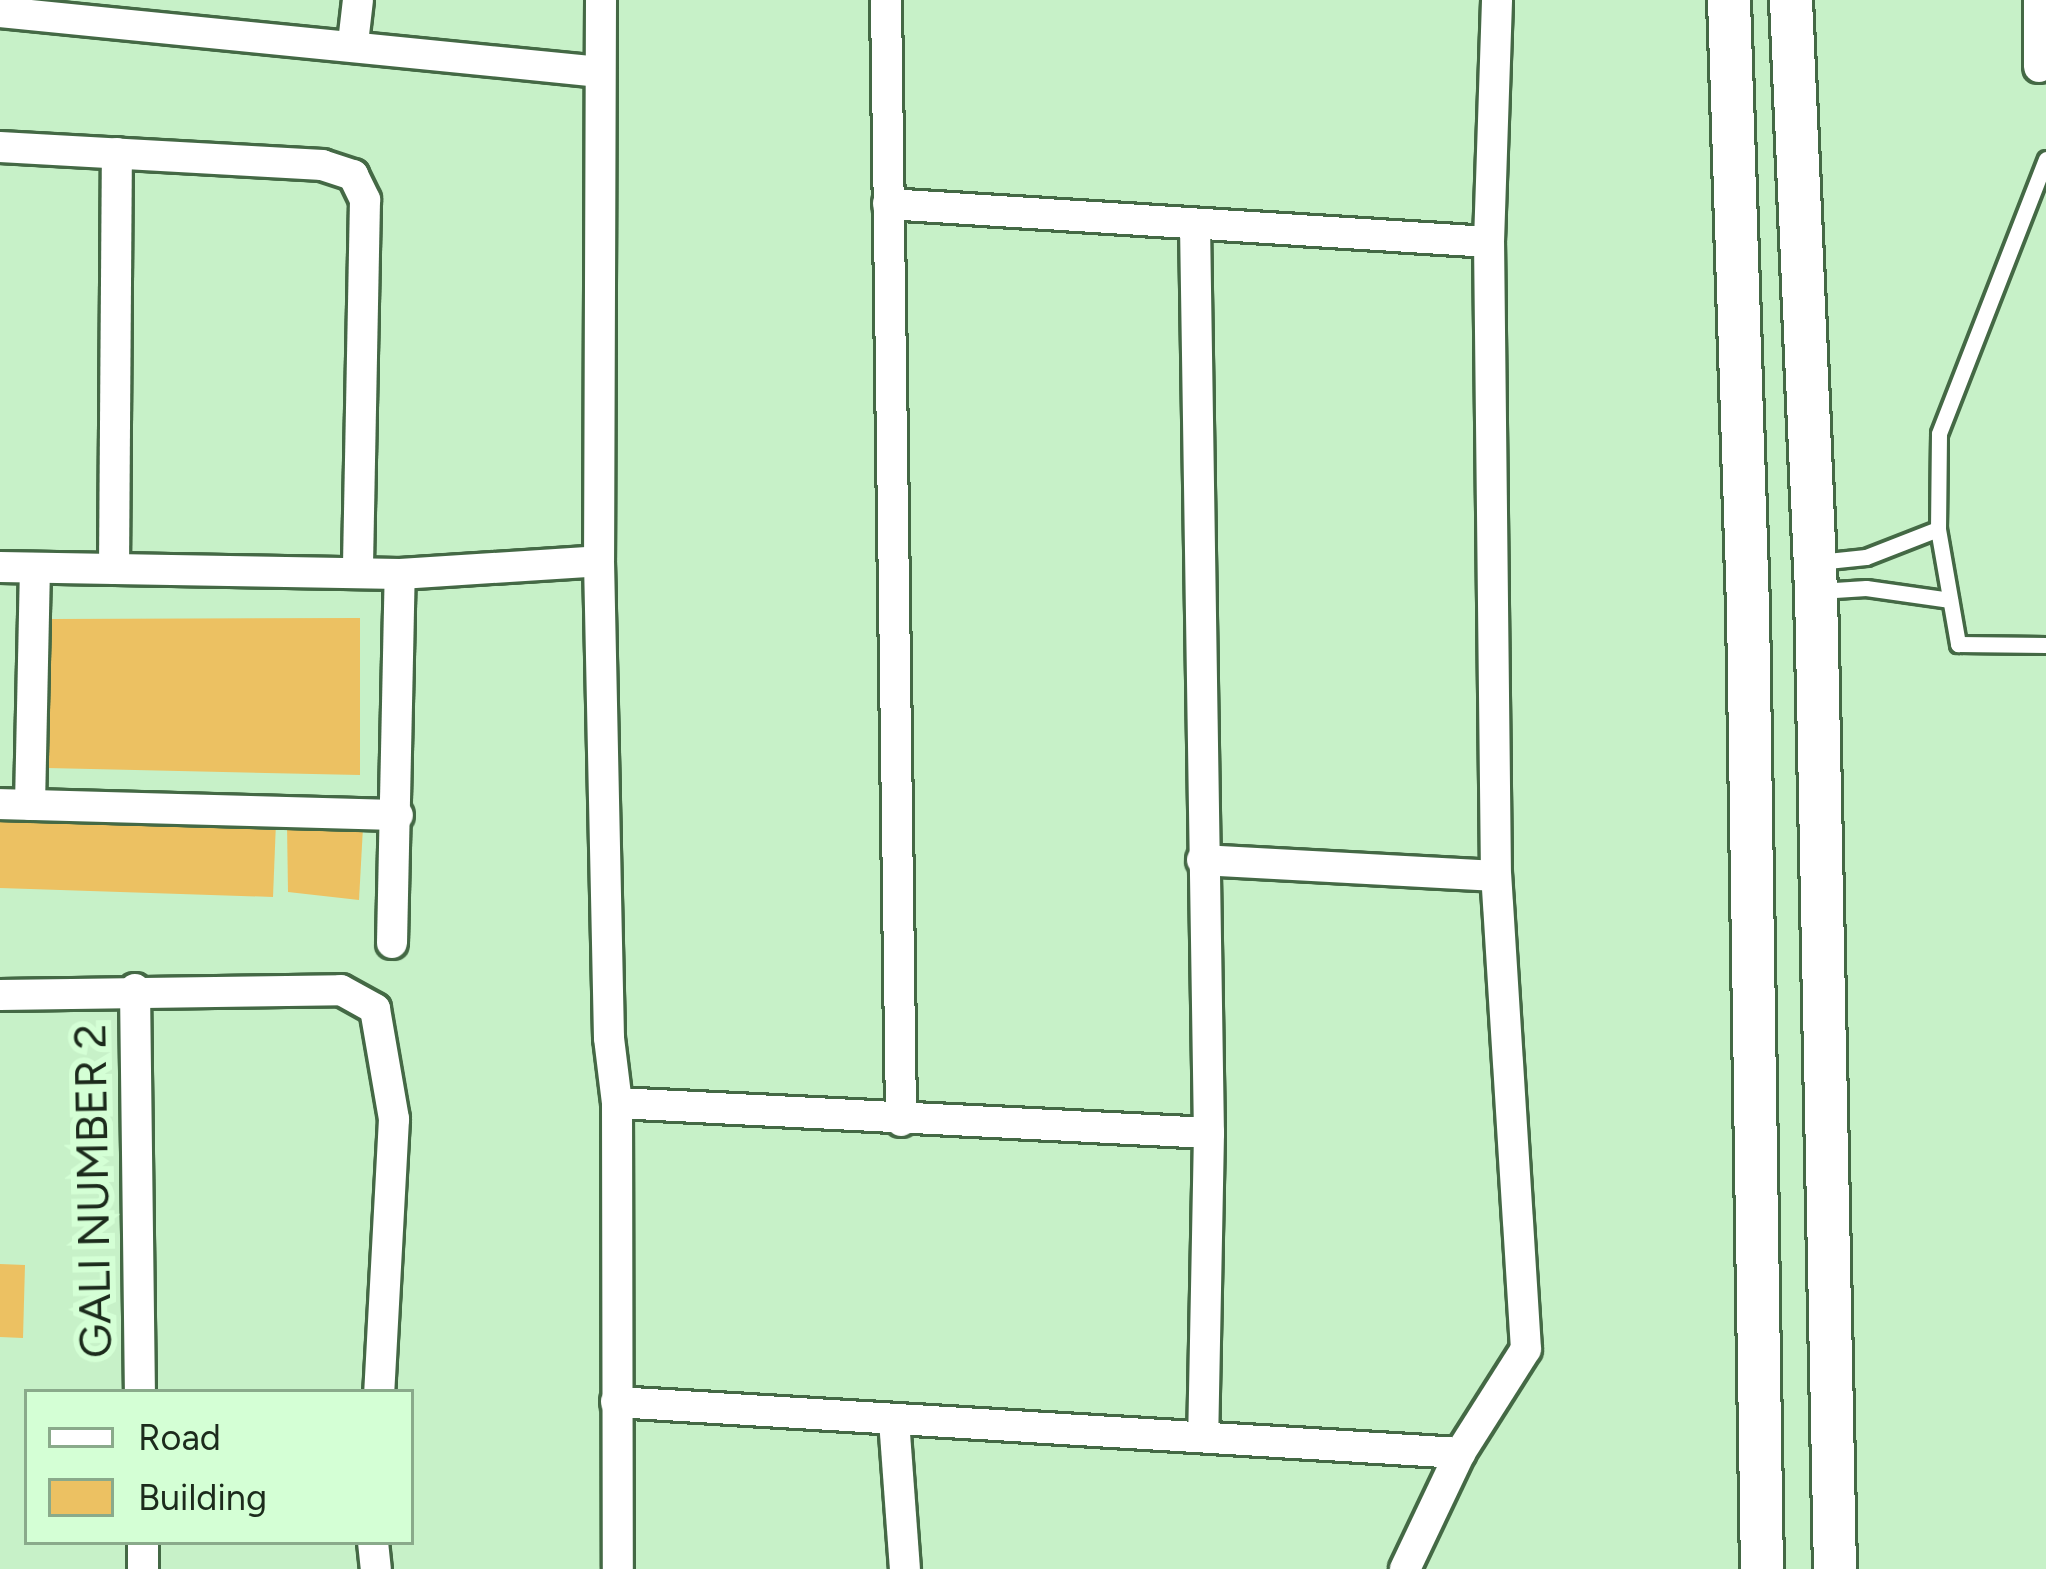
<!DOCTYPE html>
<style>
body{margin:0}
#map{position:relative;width:2046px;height:1569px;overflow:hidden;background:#c7f1c8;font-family:Figtree,sans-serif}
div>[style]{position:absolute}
.building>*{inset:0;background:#ecc162}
.roads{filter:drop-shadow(3px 0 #446945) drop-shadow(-3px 0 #446945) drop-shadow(0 3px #446945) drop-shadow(0 -3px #446945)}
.lane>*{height:15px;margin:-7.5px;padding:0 7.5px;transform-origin:7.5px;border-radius:7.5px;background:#fff}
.street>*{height:30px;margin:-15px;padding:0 15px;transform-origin:15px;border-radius:15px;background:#fff}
.secondary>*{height:42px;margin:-21px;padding:0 21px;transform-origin:21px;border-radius:21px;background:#fff}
span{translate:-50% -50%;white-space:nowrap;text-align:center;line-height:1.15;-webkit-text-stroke:12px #d4ffd5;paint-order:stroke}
.street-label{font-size:45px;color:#1c2b1c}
.legend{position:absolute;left:24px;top:1389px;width:390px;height:156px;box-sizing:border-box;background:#d4ffd5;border:3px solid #8aaa8b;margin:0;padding:15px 21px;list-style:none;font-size:36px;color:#1c2b1c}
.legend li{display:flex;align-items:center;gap:24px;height:60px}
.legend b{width:60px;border:3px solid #8aaa8b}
</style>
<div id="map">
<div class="building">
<div style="clip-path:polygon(360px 618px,360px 775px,47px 768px,51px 619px)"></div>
<div style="clip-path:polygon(0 815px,276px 822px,273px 897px,0 888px)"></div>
<div style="clip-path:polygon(287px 825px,363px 827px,359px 900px,288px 892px)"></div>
<div style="clip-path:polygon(0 1264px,25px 1265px,23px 1338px,0 1337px)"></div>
</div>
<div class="roads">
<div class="lane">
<div style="left:2046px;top:159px;width:295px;rotate:111.3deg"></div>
<div style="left:1939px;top:434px;width:95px;rotate:90.6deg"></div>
<div style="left:1938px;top:529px;width:117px;rotate:80.1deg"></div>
<div style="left:1958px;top:644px;width:88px;rotate:0.7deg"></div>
<div style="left:1818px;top:562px;width:48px;rotate:-5.9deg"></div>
<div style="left:1866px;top:557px;width:77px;rotate:-21.3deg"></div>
<div style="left:1819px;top:591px;width:47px;rotate:-3.7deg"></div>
<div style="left:1866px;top:588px;width:85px;rotate:8.1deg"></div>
</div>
<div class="street">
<div style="left:601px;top:0;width:561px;rotate:90.2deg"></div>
<div style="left:599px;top:561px;width:477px;rotate:88.8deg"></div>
<div style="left:609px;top:1038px;width:65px;rotate:83deg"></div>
<div style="left:617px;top:1103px;width:466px;rotate:89.9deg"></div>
<div style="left:886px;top:0;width:1121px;rotate:89.23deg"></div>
<div style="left:2039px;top:0;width:67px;rotate:90deg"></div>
<div style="left:0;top:12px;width:603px;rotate:5.71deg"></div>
<div style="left:353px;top:43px;width:43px;rotate:-83.4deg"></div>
<div style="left:0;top:147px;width:323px;rotate:3.2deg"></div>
<div style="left:322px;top:165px;width:33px;rotate:18deg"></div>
<div style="left:353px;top:175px;width:28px;rotate:64deg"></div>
<div style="left:365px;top:200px;width:372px;rotate:91.1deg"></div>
<div style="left:888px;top:204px;width:602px;rotate:3.62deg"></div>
<div style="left:1195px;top:224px;width:909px;rotate:89.12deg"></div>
<div style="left:1209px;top:1133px;width:304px;rotate:91.1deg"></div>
<div style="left:0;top:567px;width:400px;rotate:1deg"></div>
<div style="left:400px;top:574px;width:199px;rotate:-3.7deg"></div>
<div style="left:114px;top:569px;width:416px;rotate:-89.6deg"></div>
<div style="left:0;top:804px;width:398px;rotate:1.6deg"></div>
<div style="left:30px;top:805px;width:237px;rotate:-88.8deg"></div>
<div style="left:1202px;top:860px;width:294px;rotate:3.1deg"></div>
<div style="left:392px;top:943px;width:369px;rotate:-88.8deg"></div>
<div style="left:135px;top:989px;width:403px;rotate:89.3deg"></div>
<div style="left:0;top:995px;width:341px;rotate:-0.8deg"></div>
<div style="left:341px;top:990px;width:39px;rotate:29deg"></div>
<div style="left:375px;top:1009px;width:112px;rotate:80.2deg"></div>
<div style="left:394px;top:1119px;width:273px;rotate:93.1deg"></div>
<div style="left:617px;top:1103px;width:593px;rotate:2.9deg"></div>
<div style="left:616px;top:1402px;width:846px;rotate:3.46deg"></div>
<div style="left:1460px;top:1453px;width:123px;rotate:-57.6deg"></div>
<div style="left:1526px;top:1349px;width:474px;rotate:-93.6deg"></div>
<div style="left:1496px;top:876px;width:634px;rotate:-90.63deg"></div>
<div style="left:1489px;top:242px;width:242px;rotate:-88.1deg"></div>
<div style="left:894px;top:1420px;width:149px;rotate:85.8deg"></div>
<div style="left:143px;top:1542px;width:27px;rotate:90deg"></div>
<div style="left:373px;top:1542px;width:27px;rotate:84deg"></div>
<div style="left:1405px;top:1569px;width:128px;rotate:-64.6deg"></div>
</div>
<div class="secondary">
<div style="left:1729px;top:0;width:607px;rotate:88.21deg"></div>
<div style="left:1748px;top:607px;width:962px;rotate:89.17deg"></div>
<div style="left:1791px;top:0;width:592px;rotate:87.58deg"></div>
<div style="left:1816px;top:591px;width:978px;rotate:88.89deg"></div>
</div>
</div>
<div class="street-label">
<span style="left:93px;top:1191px;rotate:-91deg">GALI NUMBER 2</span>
</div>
<ul class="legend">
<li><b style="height:15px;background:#fff"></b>Road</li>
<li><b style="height:33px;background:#ecc162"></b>Building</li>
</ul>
</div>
